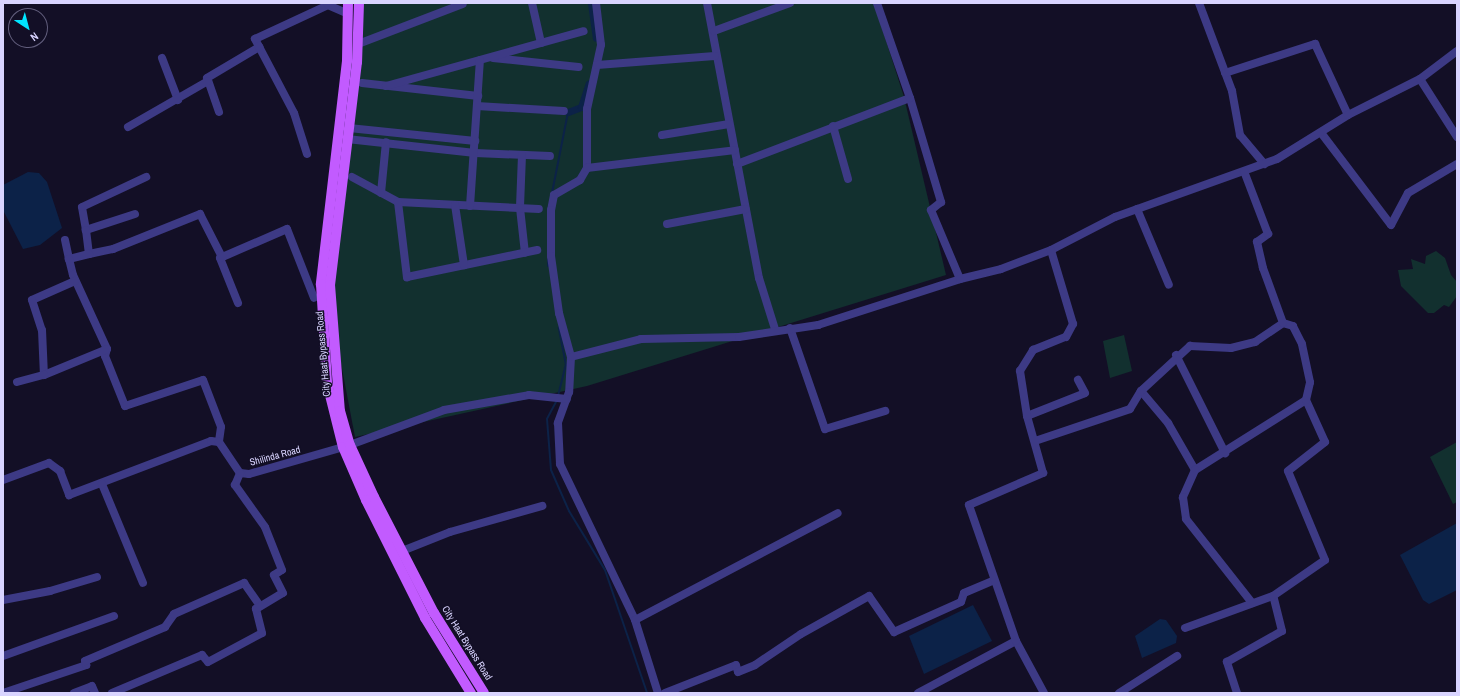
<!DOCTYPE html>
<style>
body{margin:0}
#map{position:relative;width:1460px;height:696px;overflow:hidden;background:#130f26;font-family:"Archivo Narrow",sans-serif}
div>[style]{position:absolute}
.green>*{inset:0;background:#12302f}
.water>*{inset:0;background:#0c2248}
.stream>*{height:2px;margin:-1px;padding:0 1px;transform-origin:1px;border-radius:1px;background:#0c2248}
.canal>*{height:7px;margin:-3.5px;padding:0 3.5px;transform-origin:3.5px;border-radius:3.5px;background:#0c2248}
.street>*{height:8px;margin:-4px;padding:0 4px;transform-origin:4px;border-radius:4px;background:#3d3a85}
.primary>*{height:10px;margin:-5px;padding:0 5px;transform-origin:5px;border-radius:5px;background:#c25bff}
span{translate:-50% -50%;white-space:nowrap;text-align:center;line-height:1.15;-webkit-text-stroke:3px #130f26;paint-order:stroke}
.street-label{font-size:10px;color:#d9d4ff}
.frame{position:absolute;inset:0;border:4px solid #d9d4ff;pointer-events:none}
.north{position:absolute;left:8px;top:8px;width:40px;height:40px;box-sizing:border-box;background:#130f26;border:1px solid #625e7d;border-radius:50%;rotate:144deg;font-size:11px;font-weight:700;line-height:16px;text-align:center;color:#d9d4ff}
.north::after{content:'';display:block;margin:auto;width:14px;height:18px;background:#00e5ff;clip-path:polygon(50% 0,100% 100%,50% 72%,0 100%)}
</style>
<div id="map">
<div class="green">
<div style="clip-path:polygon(356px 3px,874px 3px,904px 97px,946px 275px,587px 386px,355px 437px,332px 316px)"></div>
<div style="clip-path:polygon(1436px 251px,1445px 258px,1451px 275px,1457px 282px,1457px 296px,1449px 307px,1444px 305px,1434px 313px,1428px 313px,1401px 286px,1398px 270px,1413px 269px,1411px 259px,1425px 264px,1426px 256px)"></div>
<div style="clip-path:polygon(1124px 335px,1132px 371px,1110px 378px,1103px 341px)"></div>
<div style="clip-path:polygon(1457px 442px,1457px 502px,1453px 504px,1430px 457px)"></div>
</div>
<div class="water">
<div style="clip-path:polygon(28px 172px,39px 173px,47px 182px,62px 228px,40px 245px,23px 249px,3px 210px,3px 185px)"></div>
<div style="clip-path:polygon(1457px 523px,1457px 590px,1429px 604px,1423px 600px,1400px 555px)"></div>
<div style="clip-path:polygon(973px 605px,992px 641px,924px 674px,909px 636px)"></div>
<div style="clip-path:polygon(1160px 619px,1166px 620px,1177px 636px,1176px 643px,1142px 658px,1135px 636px)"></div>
</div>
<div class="stream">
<div style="left:552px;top:193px;width:83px;rotate:-78.8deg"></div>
<div style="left:548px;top:257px;width:9px;rotate:90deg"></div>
<div style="left:558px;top:396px;width:32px;rotate:-76deg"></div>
<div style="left:566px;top:365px;width:38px;rotate:-101deg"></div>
<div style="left:557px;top:400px;width:21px;rotate:118deg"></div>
<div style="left:547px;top:419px;width:51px;rotate:85.5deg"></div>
<div style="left:551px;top:470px;width:45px;rotate:66.3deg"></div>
<div style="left:569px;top:511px;width:69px;rotate:58.6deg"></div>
<div style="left:605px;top:570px;width:130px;rotate:71.1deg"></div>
</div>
<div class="canal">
<div style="left:591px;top:3px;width:35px;rotate:82deg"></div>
<div style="left:568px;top:112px;width:14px;rotate:-21deg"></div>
<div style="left:581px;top:107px;width:25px;rotate:-72deg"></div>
</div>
<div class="street">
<div style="left:532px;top:3px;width:41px;rotate:77.3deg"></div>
<div style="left:596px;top:3px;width:42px;rotate:83.2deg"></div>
<div style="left:601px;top:45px;width:66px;rotate:102.3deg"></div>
<div style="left:587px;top:109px;width:59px;rotate:90deg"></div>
<div style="left:587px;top:168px;width:14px;rotate:120deg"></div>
<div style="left:580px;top:180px;width:30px;rotate:150deg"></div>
<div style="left:554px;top:195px;width:15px;rotate:101deg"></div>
<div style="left:551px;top:210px;width:46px;rotate:90deg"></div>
<div style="left:551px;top:256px;width:58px;rotate:82deg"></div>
<div style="left:559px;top:313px;width:46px;rotate:74.7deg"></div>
<div style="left:571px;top:357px;width:35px;rotate:93deg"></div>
<div style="left:569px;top:392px;width:33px;rotate:110deg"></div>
<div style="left:558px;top:423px;width:41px;rotate:87.2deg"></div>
<div style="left:560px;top:464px;width:173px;rotate:64.3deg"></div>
<div style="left:635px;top:620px;width:77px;rotate:72.5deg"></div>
<div style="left:707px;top:3px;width:280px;rotate:79.3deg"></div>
<div style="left:759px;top:278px;width:53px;rotate:72.6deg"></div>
<div style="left:1199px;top:3px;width:94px;rotate:69.4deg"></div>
<div style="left:1232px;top:91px;width:45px;rotate:79.7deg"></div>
<div style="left:1240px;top:135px;width:38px;rotate:50deg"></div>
<div style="left:714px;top:31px;width:81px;rotate:-20.2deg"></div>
<div style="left:358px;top:44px;width:112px;rotate:-20.9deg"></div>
<div style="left:162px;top:58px;width:45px;rotate:69.1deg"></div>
<div style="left:493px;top:58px;width:86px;rotate:6deg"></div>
<div style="left:597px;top:65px;width:118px;rotate:-4.4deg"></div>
<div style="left:1225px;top:73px;width:95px;rotate:-17.9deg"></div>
<div style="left:1315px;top:44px;width:78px;rotate:65.1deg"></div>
<div style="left:1420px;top:79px;width:69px;rotate:57.5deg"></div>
<div style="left:362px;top:83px;width:117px;rotate:6.4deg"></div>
<div style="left:386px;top:86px;width:205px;rotate:-15.5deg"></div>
<div style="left:910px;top:98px;width:109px;rotate:73.4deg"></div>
<div style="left:941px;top:202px;width:13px;rotate:141deg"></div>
<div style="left:931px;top:210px;width:75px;rotate:67.2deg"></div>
<div style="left:477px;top:106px;width:87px;rotate:3.3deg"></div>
<div style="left:219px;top:112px;width:36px;rotate:-109deg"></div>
<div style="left:207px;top:78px;width:61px;rotate:-30.8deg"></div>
<div style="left:833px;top:126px;width:55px;rotate:74.2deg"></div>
<div style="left:128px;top:127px;width:92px;rotate:-29.9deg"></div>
<div style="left:349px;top:128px;width:127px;rotate:5.9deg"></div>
<div style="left:1322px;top:134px;width:114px;rotate:52.8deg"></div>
<div style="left:1391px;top:225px;width:36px;rotate:-62deg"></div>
<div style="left:1408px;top:193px;width:57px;rotate:-30.6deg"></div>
<div style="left:662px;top:135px;width:68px;rotate:-9.3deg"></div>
<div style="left:347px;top:139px;width:129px;rotate:6.2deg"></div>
<div style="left:475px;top:153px;width:75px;rotate:2.3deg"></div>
<div style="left:307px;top:154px;width:43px;rotate:-107.6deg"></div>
<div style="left:294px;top:113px;width:84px;rotate:-117.8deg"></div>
<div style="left:255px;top:39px;width:81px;rotate:-25deg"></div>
<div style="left:328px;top:5px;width:22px;rotate:24deg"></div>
<div style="left:522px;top:155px;width:53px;rotate:92.2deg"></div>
<div style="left:520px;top:208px;width:45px;rotate:83.7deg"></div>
<div style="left:737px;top:164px;width:185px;rotate:-20.9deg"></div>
<div style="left:910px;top:98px;width:101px;rotate:-109.2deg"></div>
<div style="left:587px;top:168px;width:149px;rotate:-6.9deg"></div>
<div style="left:352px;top:177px;width:52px;rotate:28.5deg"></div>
<div style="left:398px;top:202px;width:141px;rotate:2.8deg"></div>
<div style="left:381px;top:193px;width:51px;rotate:-84.4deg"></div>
<div style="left:398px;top:202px;width:76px;rotate:83.2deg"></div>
<div style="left:407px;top:277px;width:133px;rotate:-11.7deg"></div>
<div style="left:455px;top:205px;width:61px;rotate:81.5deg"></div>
<div style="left:470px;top:206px;width:146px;rotate:-86.1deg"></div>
<div style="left:1137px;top:209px;width:82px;rotate:67.2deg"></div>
<div style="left:135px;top:214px;width:52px;rotate:161.9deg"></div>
<div style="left:86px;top:230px;width:23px;rotate:-100deg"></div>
<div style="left:82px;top:207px;width:71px;rotate:-25.1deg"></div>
<div style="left:667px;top:224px;width:80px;rotate:-10.8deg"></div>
<div style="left:86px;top:230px;width:24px;rotate:83deg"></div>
<div style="left:89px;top:254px;width:25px;rotate:-12deg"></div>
<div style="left:113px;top:249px;width:94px;rotate:-21.9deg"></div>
<div style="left:200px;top:214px;width:48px;rotate:62.9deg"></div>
<div style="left:65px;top:240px;width:19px;rotate:78deg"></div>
<div style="left:89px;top:254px;width:21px;rotate:166deg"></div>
<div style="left:69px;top:259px;width:16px;rotate:76deg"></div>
<div style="left:73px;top:275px;width:81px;rotate:65.3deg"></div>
<div style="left:107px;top:349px;width:7px;rotate:106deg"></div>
<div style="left:105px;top:356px;width:54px;rotate:68.2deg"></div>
<div style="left:125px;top:406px;width:82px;rotate:-18.4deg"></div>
<div style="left:203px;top:380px;width:50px;rotate:69deg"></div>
<div style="left:221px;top:427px;width:15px;rotate:98deg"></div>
<div style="left:75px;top:281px;width:47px;rotate:156.2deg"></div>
<div style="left:32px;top:300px;width:32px;rotate:72deg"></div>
<div style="left:42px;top:330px;width:45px;rotate:87.5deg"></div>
<div style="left:44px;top:375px;width:68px;rotate:-22.4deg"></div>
<div style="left:238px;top:303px;width:48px;rotate:-111.8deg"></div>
<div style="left:220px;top:258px;width:73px;rotate:-23.4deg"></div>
<div style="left:287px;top:229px;width:74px;rotate:68.6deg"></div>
<div style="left:790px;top:328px;width:107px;rotate:70.9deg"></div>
<div style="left:825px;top:429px;width:63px;rotate:-16.7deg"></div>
<div style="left:1176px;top:355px;width:110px;rotate:63.4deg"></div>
<div style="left:571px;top:357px;width:72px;rotate:-14.4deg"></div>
<div style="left:641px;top:339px;width:98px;rotate:-1.2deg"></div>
<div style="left:739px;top:337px;width:80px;rotate:-8.6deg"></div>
<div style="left:818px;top:325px;width:149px;rotate:-17.9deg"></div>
<div style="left:960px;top:279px;width:42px;rotate:-13.7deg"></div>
<div style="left:1001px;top:269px;width:53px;rotate:-20.8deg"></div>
<div style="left:1051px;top:250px;width:72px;rotate:-27.3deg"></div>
<div style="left:1115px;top:217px;width:172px;rotate:-19.7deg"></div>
<div style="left:1277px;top:159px;width:84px;rotate:-31.8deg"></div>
<div style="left:1348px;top:115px;width:80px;rotate:-26.6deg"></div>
<div style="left:1420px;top:79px;width:46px;rotate:-37.1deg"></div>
<div style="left:17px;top:382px;width:28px;rotate:-15deg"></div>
<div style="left:1141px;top:391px;width:42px;rotate:49.8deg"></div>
<div style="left:1168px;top:423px;width:54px;rotate:60.1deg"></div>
<div style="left:1195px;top:470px;width:131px;rotate:-32.2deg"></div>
<div style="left:1027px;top:416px;width:62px;rotate:-21.6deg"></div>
<div style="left:1085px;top:393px;width:15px;rotate:-118deg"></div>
<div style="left:1035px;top:441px;width:100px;rotate:-18.6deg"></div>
<div style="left:1130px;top:409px;width:21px;rotate:-59deg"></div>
<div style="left:1141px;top:391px;width:67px;rotate:-42.6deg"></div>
<div style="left:1190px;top:346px;width:41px;rotate:2.8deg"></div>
<div style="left:1231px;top:348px;width:25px;rotate:-14deg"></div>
<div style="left:1255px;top:342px;width:34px;rotate:-34deg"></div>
<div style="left:1195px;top:470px;width:30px;rotate:114deg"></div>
<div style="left:1183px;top:497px;width:22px;rotate:82deg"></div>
<div style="left:1186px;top:519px;width:107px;rotate:51.8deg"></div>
<div style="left:3px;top:480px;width:49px;rotate:-20.3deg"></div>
<div style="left:49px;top:463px;width:14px;rotate:36deg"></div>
<div style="left:60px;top:471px;width:26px;rotate:69deg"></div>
<div style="left:69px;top:495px;width:152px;rotate:-20.8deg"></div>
<div style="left:211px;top:441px;width:8px;rotate:7deg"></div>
<div style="left:219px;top:442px;width:37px;rotate:56deg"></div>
<div style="left:240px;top:473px;width:9px;rotate:6deg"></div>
<div style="left:249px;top:474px;width:105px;rotate:-16deg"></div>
<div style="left:350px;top:445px;width:100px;rotate:-20.4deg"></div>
<div style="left:444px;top:410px;width:86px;rotate:-10deg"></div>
<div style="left:529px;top:395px;width:38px;rotate:6deg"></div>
<div style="left:102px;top:484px;width:107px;rotate:67.5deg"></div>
<div style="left:402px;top:551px;width:52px;rotate:-21.6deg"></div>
<div style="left:450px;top:532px;width:96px;rotate:-15.8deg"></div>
<div style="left:3px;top:600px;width:48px;rotate:-10.8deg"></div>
<div style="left:50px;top:591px;width:49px;rotate:-16.6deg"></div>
<div style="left:635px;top:620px;width:229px;rotate:-27.8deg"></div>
<div style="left:1185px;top:628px;width:94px;rotate:-20deg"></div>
<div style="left:3px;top:656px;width:118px;rotate:-19.8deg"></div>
<div style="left:3px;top:693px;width:88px;rotate:-18.6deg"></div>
<div style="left:86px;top:665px;width:4px;rotate:-104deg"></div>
<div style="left:85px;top:661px;width:87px;rotate:-23deg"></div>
<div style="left:165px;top:627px;width:16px;rotate:-55deg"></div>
<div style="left:174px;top:614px;width:77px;rotate:-23.9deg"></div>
<div style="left:244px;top:583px;width:28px;rotate:55deg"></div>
<div style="left:74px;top:693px;width:19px;rotate:-21deg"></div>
<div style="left:92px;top:686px;width:8px;rotate:67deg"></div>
<div style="left:112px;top:693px;width:98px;rotate:-22.9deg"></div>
<div style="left:202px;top:655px;width:9px;rotate:49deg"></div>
<div style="left:208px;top:662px;width:61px;rotate:-28.2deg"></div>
<div style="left:262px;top:633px;width:25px;rotate:-104deg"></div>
<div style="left:256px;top:609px;width:31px;rotate:-31deg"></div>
<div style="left:283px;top:593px;width:20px;rotate:-117deg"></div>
<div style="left:274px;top:575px;width:9px;rotate:-32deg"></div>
<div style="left:282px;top:570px;width:46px;rotate:-111.6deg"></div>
<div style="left:265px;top:527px;width:52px;rotate:-125.5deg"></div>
<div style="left:235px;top:485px;width:13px;rotate:-67deg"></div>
<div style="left:665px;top:693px;width:76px;rotate:-21.5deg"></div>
<div style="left:736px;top:665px;width:7px;rotate:74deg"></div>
<div style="left:738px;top:672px;width:18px;rotate:-22deg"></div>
<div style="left:755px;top:665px;width:55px;rotate:-34deg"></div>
<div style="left:801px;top:634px;width:78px;rotate:-29.2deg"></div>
<div style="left:869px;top:596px;width:44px;rotate:55.2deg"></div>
<div style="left:894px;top:632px;width:73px;rotate:-24.1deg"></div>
<div style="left:961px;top:602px;width:9px;rotate:-72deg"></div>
<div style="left:964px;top:593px;width:33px;rotate:-23deg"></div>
<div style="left:918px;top:693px;width:111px;rotate:-28deg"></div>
<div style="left:1044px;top:693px;width:59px;rotate:-118.3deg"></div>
<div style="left:1016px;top:641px;width:144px;rotate:-109.1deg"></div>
<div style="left:969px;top:505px;width:81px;rotate:-23.4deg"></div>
<div style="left:1043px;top:473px;width:59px;rotate:-105.7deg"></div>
<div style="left:1027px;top:416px;width:46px;rotate:-98.8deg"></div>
<div style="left:1020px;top:371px;width:25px;rotate:-58deg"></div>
<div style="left:1033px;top:350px;width:35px;rotate:-22deg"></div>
<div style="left:1066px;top:337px;width:15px;rotate:-62deg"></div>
<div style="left:1073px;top:324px;width:77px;rotate:-106.6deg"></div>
<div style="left:1119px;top:693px;width:69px;rotate:-32.5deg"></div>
<div style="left:1237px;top:693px;width:33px;rotate:-108deg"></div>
<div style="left:1227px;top:662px;width:63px;rotate:-29.4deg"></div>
<div style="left:1282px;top:631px;width:36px;rotate:-104deg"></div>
<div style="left:1273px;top:596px;width:63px;rotate:-34.7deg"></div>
<div style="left:1325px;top:560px;width:96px;rotate:-112.6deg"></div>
<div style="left:1288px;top:471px;width:47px;rotate:-38.1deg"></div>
<div style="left:1325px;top:442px;width:46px;rotate:-114.3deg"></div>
<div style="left:1306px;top:400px;width:18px;rotate:-77deg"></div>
<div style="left:1310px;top:382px;width:39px;rotate:-102deg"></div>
<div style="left:1302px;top:344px;width:20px;rotate:-117deg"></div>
<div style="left:1293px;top:326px;width:10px;rotate:-163deg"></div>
<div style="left:1283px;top:323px;width:59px;rotate:-110deg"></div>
<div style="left:1263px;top:268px;width:27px;rotate:-103deg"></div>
<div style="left:1257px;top:242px;width:14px;rotate:-36deg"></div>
<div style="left:1268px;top:234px;width:67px;rotate:-110.9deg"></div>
</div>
<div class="primary">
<div style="left:348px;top:3px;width:58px;rotate:91deg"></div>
<div style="left:347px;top:61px;width:225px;rotate:96.7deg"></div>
<div style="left:321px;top:284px;width:99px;rotate:86.5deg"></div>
<div style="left:327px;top:383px;width:66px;rotate:76deg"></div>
<div style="left:343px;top:447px;width:58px;rotate:66.5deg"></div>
<div style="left:366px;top:500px;width:132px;rotate:63.4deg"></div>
<div style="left:425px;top:618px;width:88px;rotate:58.5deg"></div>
<div style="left:359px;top:3px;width:59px;rotate:91.9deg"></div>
<div style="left:357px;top:62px;width:225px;rotate:96.9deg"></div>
<div style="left:330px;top:285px;width:126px;rotate:85.5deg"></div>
<div style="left:340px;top:411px;width:35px;rotate:74deg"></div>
<div style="left:350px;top:445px;width:57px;rotate:65.2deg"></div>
<div style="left:374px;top:497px;width:131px;rotate:62.7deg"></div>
<div style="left:434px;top:613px;width:94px;rotate:58deg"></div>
</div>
<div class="street-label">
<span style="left:323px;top:354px;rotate:-95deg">City Haat Bypass Road</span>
<span style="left:275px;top:456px;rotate:-15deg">Shilinda Road</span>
<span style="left:467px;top:643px;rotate:58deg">City Haat Bypass Road</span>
</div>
<div class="frame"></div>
<div class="north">N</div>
</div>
